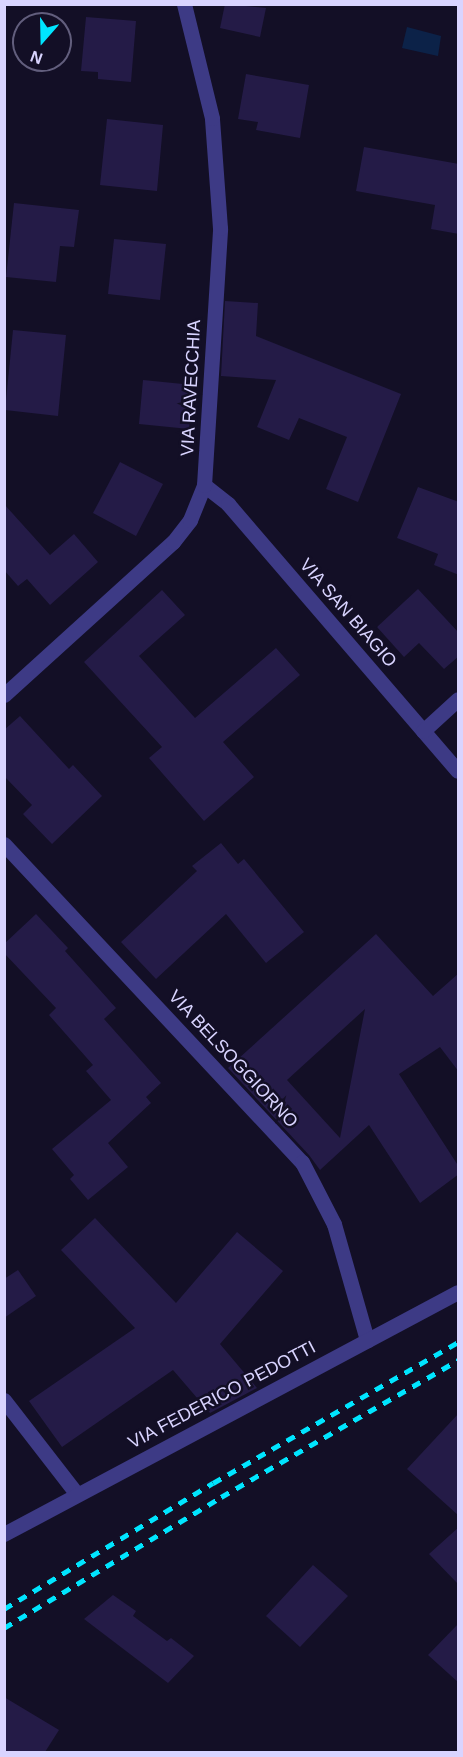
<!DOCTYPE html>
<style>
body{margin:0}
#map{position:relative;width:463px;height:1757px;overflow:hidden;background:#130f26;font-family:Helvetica,sans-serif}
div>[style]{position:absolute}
.water>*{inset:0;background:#0c2248}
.building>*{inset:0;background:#241b47}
.minor>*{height:15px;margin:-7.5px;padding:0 7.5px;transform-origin:7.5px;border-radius:7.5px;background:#3d3a85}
.rail>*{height:4.5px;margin-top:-2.25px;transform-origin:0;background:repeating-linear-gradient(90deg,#00e5ff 0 9px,transparent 0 17px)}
span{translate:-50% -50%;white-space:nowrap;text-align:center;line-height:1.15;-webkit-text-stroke:5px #130f26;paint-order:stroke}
.street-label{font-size:18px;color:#d9d4ff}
.frame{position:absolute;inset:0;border:6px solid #d9d4ff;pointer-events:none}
.north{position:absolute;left:12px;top:12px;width:60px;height:60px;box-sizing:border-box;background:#130f26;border:2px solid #625e7d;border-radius:50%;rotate:200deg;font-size:16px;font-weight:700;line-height:24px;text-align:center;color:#d9d4ff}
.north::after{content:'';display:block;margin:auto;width:21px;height:27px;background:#00e5ff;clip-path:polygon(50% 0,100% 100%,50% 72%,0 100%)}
</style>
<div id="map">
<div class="water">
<div style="clip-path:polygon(407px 27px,441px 36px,438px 56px,402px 48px)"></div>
</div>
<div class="building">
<div style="clip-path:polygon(225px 4px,266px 8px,260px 37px,220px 28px)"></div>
<div style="clip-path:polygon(86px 17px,136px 21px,131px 82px,98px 79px,98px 72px,81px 71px)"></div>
<div style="clip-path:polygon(246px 74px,309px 85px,300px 138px,256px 130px,258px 122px,238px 119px)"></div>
<div style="clip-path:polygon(107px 119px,163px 125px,157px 191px,100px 185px)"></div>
<div style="clip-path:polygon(364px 147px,459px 164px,459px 234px,431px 229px,435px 205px,356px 191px)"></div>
<div style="clip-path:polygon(14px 203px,79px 210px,74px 247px,60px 246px,56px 282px,6px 277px)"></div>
<div style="clip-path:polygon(114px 239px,166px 244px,160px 300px,108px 294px)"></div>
<div style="clip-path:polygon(225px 301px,258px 303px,256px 336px,401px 394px,358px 502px,326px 489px,347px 437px,299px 418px,289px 440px,257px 427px,276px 380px,221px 376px)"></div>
<div style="clip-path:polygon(13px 330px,66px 335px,58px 416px,5px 410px)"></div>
<div style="clip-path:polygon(143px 380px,193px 385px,189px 429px,139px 424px)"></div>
<div style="clip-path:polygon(120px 462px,163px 484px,136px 536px,93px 513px)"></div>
<div style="clip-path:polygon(418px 487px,459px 502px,459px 575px,434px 565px,438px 554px,397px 538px)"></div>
<div style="clip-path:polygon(4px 504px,50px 555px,74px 534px,98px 562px,50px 605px,27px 579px,18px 586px,4px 570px)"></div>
<div style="clip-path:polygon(418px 589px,459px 633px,459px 656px,444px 669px,419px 643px,404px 657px,377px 627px)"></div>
<div style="clip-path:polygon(162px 590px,185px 615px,139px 656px,195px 718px,276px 648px,300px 675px,223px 742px,254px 777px,204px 821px,149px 758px,162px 747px,84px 662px)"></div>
<div style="clip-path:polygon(20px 716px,69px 769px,73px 765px,102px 796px,52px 844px,23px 814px,32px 805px,4px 776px,4px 730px)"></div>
<div style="clip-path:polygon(221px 843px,238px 864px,244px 859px,304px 932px,266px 963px,226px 914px,156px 979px,121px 942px,197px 871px,192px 866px)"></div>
<div style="clip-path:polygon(36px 914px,68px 948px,65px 951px,116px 1008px,104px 1019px,161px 1083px,146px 1097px,151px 1103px,108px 1143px,128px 1167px,88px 1200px,70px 1179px,74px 1175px,52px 1149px,111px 1100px,86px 1071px,93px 1065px,49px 1015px,56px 1008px,4px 953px,4px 944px)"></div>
<div style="clip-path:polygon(evenodd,376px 934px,433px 996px,459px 973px,459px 1072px,440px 1047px,399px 1074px,459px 1167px,459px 1174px,420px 1203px,369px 1125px,320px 1170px,309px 1155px,228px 1068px,376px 934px,365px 1009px,340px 1138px,287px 1080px,365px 1009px)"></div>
<div style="clip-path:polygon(95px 1218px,176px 1303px,237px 1232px,283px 1271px,220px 1344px,257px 1388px,210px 1413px,173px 1370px,62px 1447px,29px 1401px,135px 1328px,61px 1250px)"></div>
<div style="clip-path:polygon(18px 1270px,36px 1296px,4px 1318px,4px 1279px)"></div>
<div style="clip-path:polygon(459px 1413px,459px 1516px,407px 1469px)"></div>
<div style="clip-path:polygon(459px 1527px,459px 1585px,429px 1554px)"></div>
<div style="clip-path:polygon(313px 1565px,348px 1596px,300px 1647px,266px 1616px)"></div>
<div style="clip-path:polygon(113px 1595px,136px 1611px,133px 1616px,167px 1641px,171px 1638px,194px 1656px,168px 1683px,84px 1619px)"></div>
<div style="clip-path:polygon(459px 1623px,459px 1683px,428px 1655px)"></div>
<div style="clip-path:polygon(4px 1697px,59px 1730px,45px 1752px,4px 1752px)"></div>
</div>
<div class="minor">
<div style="left:204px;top:485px;width:31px;rotate:38deg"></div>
<div style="left:228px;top:504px;width:352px;rotate:49.3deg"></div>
<div style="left:4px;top:695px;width:228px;rotate:-42.2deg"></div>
<div style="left:173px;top:542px;width:28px;rotate:-52deg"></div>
<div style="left:190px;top:520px;width:38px;rotate:-68deg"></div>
<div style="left:204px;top:485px;width:257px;rotate:-86.4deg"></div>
<div style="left:220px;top:228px;width:110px;rotate:-94.2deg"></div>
<div style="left:212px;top:118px;width:117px;rotate:-103.8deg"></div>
<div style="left:423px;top:731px;width:47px;rotate:-42.4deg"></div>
<div style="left:4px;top:844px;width:436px;rotate:46.9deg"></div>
<div style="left:302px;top:1162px;width:70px;rotate:62.7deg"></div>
<div style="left:334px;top:1224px;width:121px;rotate:74.1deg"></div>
<div style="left:4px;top:1400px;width:119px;rotate:52.2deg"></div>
<div style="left:4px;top:1534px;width:514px;rotate:-28.06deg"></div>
</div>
<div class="rail">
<div style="left:4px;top:1609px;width:244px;rotate:-31.1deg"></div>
<div style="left:213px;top:1483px;width:283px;rotate:-29.9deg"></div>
<div style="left:4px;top:1628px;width:253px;rotate:-31.1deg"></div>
<div style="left:221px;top:1497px;width:274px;rotate:-30deg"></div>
</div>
<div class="street-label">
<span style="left:191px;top:388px;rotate:-87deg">VIA RAVECCHIA</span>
<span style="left:348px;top:613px;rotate:49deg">VIA SAN BIAGIO</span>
<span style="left:233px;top:1059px;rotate:47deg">VIA BELSOGGIORNO</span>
<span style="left:222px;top:1395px;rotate:-28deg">VIA FEDERICO PEDOTTI</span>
</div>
<div class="frame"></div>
<div class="north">N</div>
</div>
